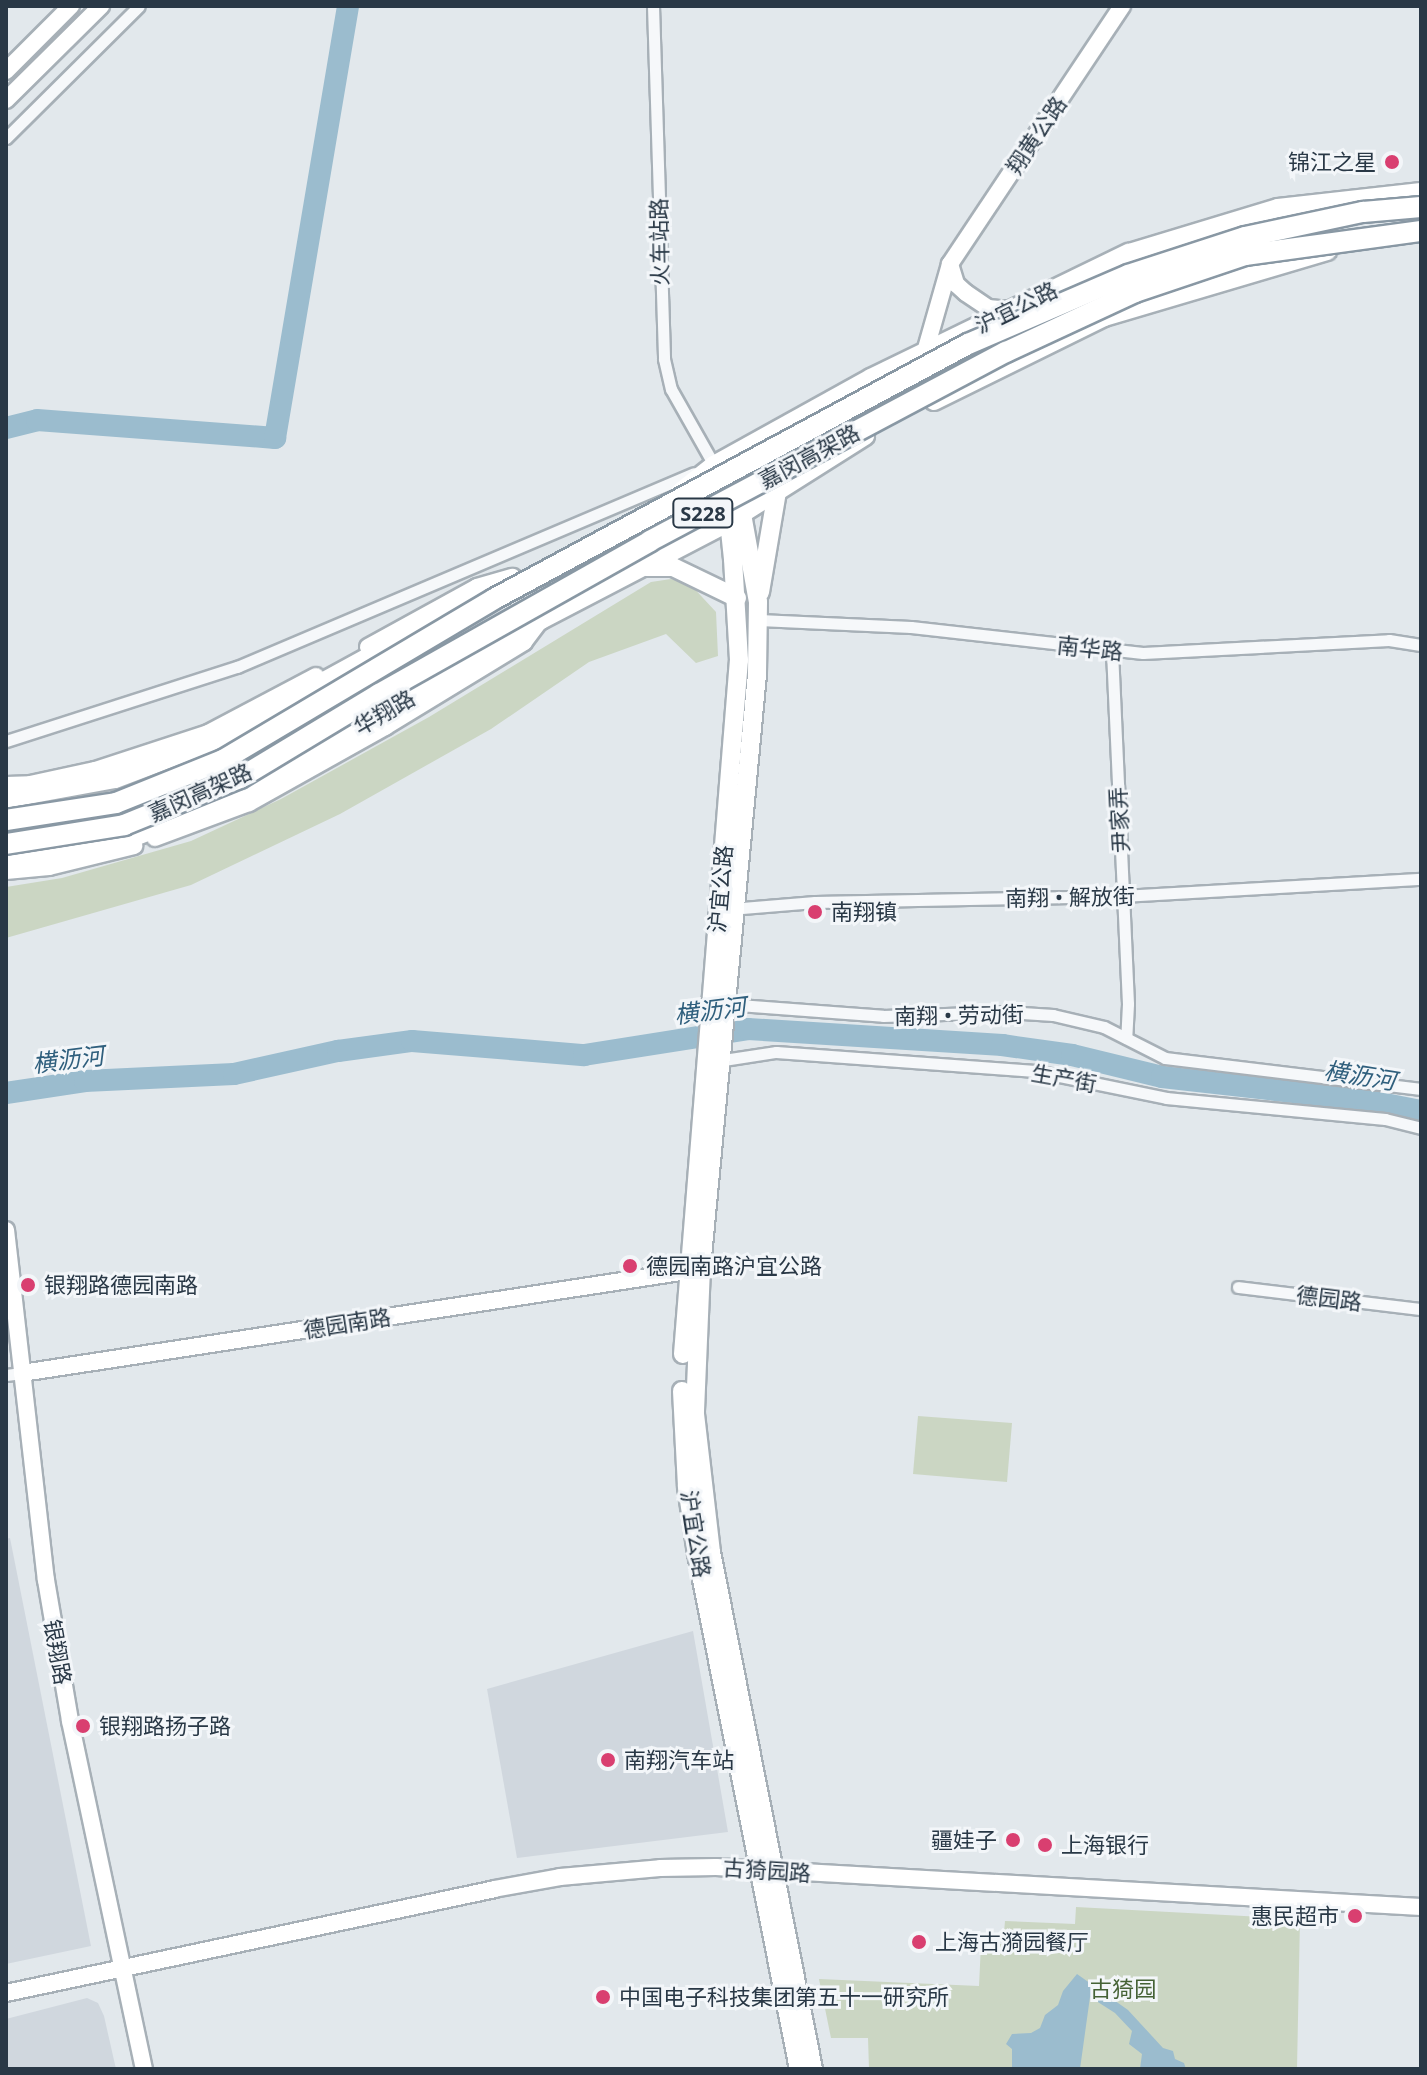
<!DOCTYPE html>
<meta charset="utf-8">
<style>
body{margin:0}
#map{position:relative;width:1427px;height:2075px;overflow:hidden;background:#e2e8ec;font-family:"Noto Sans","Noto Sans SC",sans-serif}
div>[style]{position:absolute}
.built>*{inset:0;background:#d0d7de}
.green>*{inset:0;background:#cbd6c3}
.water>*{inset:0;background:#9bbcce}
.river>*{height:22px;margin:-11px;padding:0 11px;transform-origin:11px;border-radius:11px;background:#9bbcce}
.roads{filter:drop-shadow(2px 0 #a7b0b7) drop-shadow(-2px 0 #a7b0b7) drop-shadow(0 2px #a7b0b7) drop-shadow(0 -2px #a7b0b7)}
.street>*{height:11px;margin:-5.5px;padding:0 5.5px;transform-origin:5.5px;border-radius:5.5px;background:#f6f8fa}
.secondary>*{height:16px;margin:-8px;padding:0 8px;transform-origin:8px;border-radius:8px;background:#fff}
.primary>*{height:18px;margin:-9px;padding:0 9px;transform-origin:9px;border-radius:9px;background:#fff}
.bridges{filter:drop-shadow(2px 0 #8998a4) drop-shadow(-2px 0 #8998a4) drop-shadow(0 2px #8998a4) drop-shadow(0 -2px #8998a4)}
.highway-bridge>*{height:20px;margin:-10px;padding:0 10px;transform-origin:10px;border-radius:10px;background:#fff}
.dots>*{width:22px;height:22px;translate:-50% -50%;box-sizing:border-box;border:4px solid #f3f6f9;border-radius:50%}
span{translate:-50% -50%;white-space:nowrap;text-align:center;line-height:1.15;-webkit-text-stroke:6px #f3f6f9;paint-order:stroke}
.shield-label span{padding:2px 6px;background:#f3f6f9;border:2px solid;border-radius:6px;-webkit-text-stroke-width:0}
.shield-label{font-size:20px;color:#293846;font-weight:700}
.street-label{font-size:22px;color:#293846}
.poi-label{font-size:22px;color:#293846}
.right{translate:-100% -50%;text-align:right}
.left{translate:0 -50%;text-align:left}
.park-label{font-size:22px;color:#456235}
.water-label{font-size:24px;color:#2f5f7d;font-style:italic}
.frame{position:absolute;inset:0;border:8px solid #293846;pointer-events:none}
</style>
<div id="map">
<div class="built">
<div style="clip-path:polygon(10px 1538px,91px 1946px,6px 1964px,6px 1539px)"></div>
<div style="clip-path:polygon(693px 1631px,728px 1832px,517px 1858px,487px 1689px)"></div>
<div style="clip-path:polygon(87px 1998px,98px 2003px,104px 2016px,116px 2069px,6px 2069px,6px 2019px)"></div>
</div>
<div class="green">
<div style="clip-path:polygon(671px 579px,690px 584px,716px 612px,718px 656px,696px 663px,666px 634px,589px 662px,491px 729px,340px 814px,191px 885px,6px 938px,6px 887px,62px 878px,191px 841px,281px 799px,429px 717px,651px 582px)"></div>
<div style="clip-path:polygon(918px 1416px,1012px 1423px,1007px 1482px,913px 1474px)"></div>
<div style="clip-path:polygon(1076px 1907px,1300px 1919px,1297px 2069px,869px 2069px,868px 2038px,831px 2038px,819px 1979px,979px 1986px,981px 1944px,1003px 1944px,1005px 1921px,1075px 1924px)"></div>
</div>
<div class="water">
<div style="clip-path:polygon(1077px 1974px,1128px 2010px,1163px 2048px,1173px 2051px,1175px 2059px,1184px 2063px,1186px 2069px,1140px 2069px,1142px 2054px,1129px 2044px,1132px 2031px,1115px 2013px,1090px 1997px,1080px 2069px,1012px 2069px,1012px 2049px,1006px 2044px,1012px 2034px,1031px 2033px,1040px 2028px,1045px 2015px,1058px 2005px,1063px 1991px)"></div>
</div>
<div class="river">
<div style="left:6px;top:428px;width:32px;rotate:-14deg"></div>
<div style="left:37px;top:420px;width:239px;rotate:4.3deg"></div>
<div style="left:275px;top:438px;width:438px;rotate:-80.4deg"></div>
<div style="left:6px;top:1093px;width:80px;rotate:-8.6deg"></div>
<div style="left:85px;top:1081px;width:149px;rotate:-2.7deg"></div>
<div style="left:234px;top:1074px;width:107px;rotate:-12.5deg"></div>
<div style="left:338px;top:1051px;width:75px;rotate:-7.7deg"></div>
<div style="left:412px;top:1041px;width:173px;rotate:4.7deg"></div>
<div style="left:584px;top:1055px;width:166px;rotate:-9deg"></div>
<div style="left:748px;top:1029px;width:255px;rotate:3.6deg"></div>
<div style="left:1002px;top:1045px;width:71px;rotate:8.1deg"></div>
<div style="left:1072px;top:1055px;width:93px;rotate:13.7deg"></div>
<div style="left:1162px;top:1077px;width:204px;rotate:6.5deg"></div>
<div style="left:1365px;top:1100px;width:57px;rotate:11.1deg"></div>
</div>
<div class="roads">
<div class="street">
<div style="left:653px;top:6px;width:353px;rotate:88.2deg"></div>
<div style="left:664px;top:359px;width:31px;rotate:77deg"></div>
<div style="left:671px;top:389px;width:87px;rotate:60.5deg"></div>
<div style="left:714px;top:465px;width:4px;rotate:153deg"></div>
<div style="left:6px;top:138px;width:187px;rotate:-44.8deg"></div>
<div style="left:759px;top:620px;width:152px;rotate:2.6deg"></div>
<div style="left:911px;top:627px;width:233px;rotate:6.4deg"></div>
<div style="left:1143px;top:653px;width:246px;rotate:-3deg"></div>
<div style="left:1389px;top:640px;width:32px;rotate:9deg"></div>
<div style="left:1112px;top:651px;width:353px;rotate:87.4deg"></div>
<div style="left:1128px;top:1004px;width:34px;rotate:93deg"></div>
<div style="left:6px;top:741px;width:243px;rotate:-17.8deg"></div>
<div style="left:237px;top:667px;width:496px;rotate:-23deg"></div>
<div style="left:730px;top:909px;width:85px;rotate:-4.7deg"></div>
<div style="left:815px;top:902px;width:308px;rotate:-1.1deg"></div>
<div style="left:1123px;top:896px;width:298px;rotate:-3.3deg"></div>
<div style="left:725px;top:1004px;width:158px;rotate:4.3deg"></div>
<div style="left:883px;top:1016px;width:124px;rotate:-1.8deg"></div>
<div style="left:1007px;top:1012px;width:46px;rotate:3.7deg"></div>
<div style="left:1053px;top:1015px;width:52px;rotate:13.2deg"></div>
<div style="left:1104px;top:1027px;width:68px;rotate:26.9deg"></div>
<div style="left:1165px;top:1058px;width:258px;rotate:6.9deg"></div>
<div style="left:717px;top:1061px;width:60px;rotate:-8.7deg"></div>
<div style="left:776px;top:1052px;width:260px;rotate:4.2deg"></div>
<div style="left:1035px;top:1071px;width:134px;rotate:11.6deg"></div>
<div style="left:1166px;top:1098px;width:220px;rotate:5.5deg"></div>
<div style="left:1385px;top:1119px;width:37px;rotate:14deg"></div>
<div style="left:1238px;top:1287px;width:184px;rotate:6.9deg"></div>
<div style="left:6px;top:1375px;width:16px;rotate:-7deg"></div>
</div>
<div class="secondary">
<div style="left:6px;top:71px;width:92px;rotate:-45deg"></div>
<div style="left:6px;top:100px;width:134px;rotate:-44.7deg"></div>
<div style="left:950px;top:264px;width:310px;rotate:-56.3deg"></div>
<div style="left:925px;top:352px;width:91px;rotate:-74.1deg"></div>
<div style="left:950px;top:264px;width:21px;rotate:73deg"></div>
<div style="left:956px;top:284px;width:13px;rotate:42deg"></div>
<div style="left:966px;top:293px;width:27px;rotate:34deg"></div>
<div style="left:988px;top:308px;width:23px;rotate:5deg"></div>
<div style="left:368px;top:647px;width:124px;rotate:-28.8deg"></div>
<div style="left:477px;top:587px;width:37px;rotate:-16deg"></div>
<div style="left:6px;top:785px;width:24px;rotate:-2deg"></div>
<div style="left:30px;top:784px;width:66px;rotate:-12.2deg"></div>
<div style="left:95px;top:770px;width:119px;rotate:-18.1deg"></div>
<div style="left:208px;top:733px;width:122px;rotate:-27.8deg"></div>
<div style="left:155px;top:838px;width:100px;rotate:-20.4deg"></div>
<div style="left:249px;top:803px;width:156px;rotate:-29.2deg"></div>
<div style="left:385px;top:727px;width:163px;rotate:-31.4deg"></div>
<div style="left:524px;top:642px;width:26px;rotate:-53deg"></div>
<div style="left:6px;top:871px;width:43px;rotate:-5.3deg"></div>
<div style="left:49px;top:867px;width:88px;rotate:-13.9deg"></div>
<div style="left:6px;top:1230px;width:352px;rotate:83.5deg"></div>
<div style="left:46px;top:1580px;width:143px;rotate:80.3deg"></div>
<div style="left:70px;top:1721px;width:356px;rotate:78deg"></div>
<div style="left:22px;top:1373px;width:686px;rotate:-8.72deg"></div>
<div style="left:6px;top:1993px;width:499px;rotate:-12deg"></div>
<div style="left:494px;top:1889px;width:67px;rotate:-10.3deg"></div>
<div style="left:560px;top:1877px;width:100px;rotate:-5.1deg"></div>
<div style="left:660px;top:1868px;width:56px;rotate:-1deg"></div>
<div style="left:716px;top:1867px;width:706px;rotate:3.25deg"></div>
</div>
<div class="primary">
<div style="left:934px;top:401px;width:190px;rotate:-26.3deg"></div>
<div style="left:1104px;top:317px;width:233px;rotate:-16.5deg"></div>
<div style="left:738px;top:453px;width:61px;rotate:86.2deg"></div>
<div style="left:742px;top:514px;width:89px;rotate:79.7deg"></div>
<div style="left:758px;top:602px;width:72px;rotate:90.8deg"></div>
<div style="left:757px;top:674px;width:597px;rotate:95.39deg"></div>
<div style="left:701px;top:1268px;width:146px;rotate:92.4deg"></div>
<div style="left:695px;top:1414px;width:139px;rotate:83.4deg"></div>
<div style="left:711px;top:1552px;width:527px;rotate:78.84deg"></div>
<div style="left:680px;top:492px;width:43px;rotate:-38.5deg"></div>
<div style="left:714px;top:465px;width:179px;rotate:-29deg"></div>
<div style="left:871px;top:378px;width:287px;rotate:-25.9deg"></div>
<div style="left:1129px;top:253px;width:156px;rotate:-16.8deg"></div>
<div style="left:1278px;top:208px;width:144px;rotate:-6.4deg"></div>
<div style="left:646px;top:567px;width:27px"></div>
<div style="left:673px;top:567px;width:71px;rotate:25.8deg"></div>
<div style="left:760px;top:592px;width:101px;rotate:-80.4deg"></div>
<div style="left:6px;top:799px;width:111px;rotate:-10.4deg"></div>
<div style="left:115px;top:779px;width:105px;rotate:-20.7deg"></div>
<div style="left:213px;top:742px;width:328px;rotate:-28.7deg"></div>
<div style="left:6px;top:860px;width:123px;rotate:-9.4deg"></div>
<div style="left:127px;top:840px;width:128px;rotate:-21.6deg"></div>
<div style="left:246px;top:793px;width:342px;rotate:-30.4deg"></div>
<div style="left:541px;top:620px;width:212px;rotate:-27.5deg"></div>
<div style="left:729px;top:522px;width:161px;rotate:-32.3deg"></div>
<div style="left:683px;top:1354px;width:696px;rotate:-85.39deg"></div>
<div style="left:739px;top:660px;width:101px;rotate:-93.4deg"></div>
<div style="left:733px;top:559px;width:37px;rotate:-96deg"></div>
<div style="left:729px;top:522px;width:59px;rotate:-104.7deg"></div>
<div style="left:682px;top:1391px;width:96px;rotate:87deg"></div>
<div style="left:687px;top:1487px;width:68px;rotate:81.5deg"></div>
<div style="left:697px;top:1554px;width:525px;rotate:78.8deg"></div>
</div>
</div>
<div class="bridges">
<div class="highway-bridge">
<div style="left:6px;top:820px;width:111px;rotate:-8.8deg"></div>
<div style="left:116px;top:803px;width:115px;rotate:-21.9deg"></div>
<div style="left:223px;top:760px;width:315px;rotate:-30.7deg"></div>
<div style="left:494px;top:599px;width:538px;rotate:-28.28deg"></div>
<div style="left:968px;top:344px;width:174px;rotate:-23.3deg"></div>
<div style="left:1128px;top:275px;width:123px;rotate:-18deg"></div>
<div style="left:1245px;top:237px;width:121px;rotate:-12deg"></div>
<div style="left:1363px;top:212px;width:58px;rotate:-4.9deg"></div>
<div style="left:6px;top:844px;width:120px;rotate:-9.1deg"></div>
<div style="left:124px;top:825px;width:125px;rotate:-22.1deg"></div>
<div style="left:240px;top:778px;width:162px;rotate:-31.1deg"></div>
<div style="left:379px;top:694px;width:311px;rotate:-29.4deg"></div>
<div style="left:650px;top:541px;width:403px;rotate:-28deg"></div>
<div style="left:1006px;top:352px;width:142px;rotate:-24.9deg"></div>
<div style="left:1135px;top:292px;width:116px;rotate:-18.6deg"></div>
<div style="left:1245px;top:255px;width:178px;rotate:-7.8deg"></div>
</div>
</div>
<div class="dots">
<div style="left:1392px;top:162px;background:#d93f70"></div>
<div style="left:815px;top:912px;background:#d93f70"></div>
<div style="left:630px;top:1266px;background:#d93f70"></div>
<div style="left:28px;top:1285px;background:#d93f70"></div>
<div style="left:83px;top:1726px;background:#d93f70"></div>
<div style="left:608px;top:1760px;background:#d93f70"></div>
<div style="left:1013px;top:1840px;background:#d93f70"></div>
<div style="left:1045px;top:1845px;background:#d93f70"></div>
<div style="left:1355px;top:1916px;background:#d93f70"></div>
<div style="left:919px;top:1942px;background:#d93f70"></div>
<div style="left:603px;top:1997px;background:#d93f70"></div>
</div>
<div class="shield-label">
<span style="left:703px;top:513px">S228</span>
</div>
<div class="street-label">
<span style="left:1036px;top:135px;rotate:-56deg">翔黄公路</span>
<span style="left:659px;top:242px;rotate:-91deg">火车站路</span>
<span style="left:1016px;top:307px;rotate:-26deg">沪宜公路</span>
<span style="left:809px;top:456px;rotate:-28deg">嘉闵高架路</span>
<span style="left:1090px;top:648px;rotate:6deg">南华路</span>
<span style="left:384px;top:712px;rotate:-30deg">华翔路</span>
<span style="left:200px;top:792px;rotate:-24deg">嘉闵高架路</span>
<span style="left:1119px;top:820px;rotate:-93deg">尹家弄</span>
<span style="left:720px;top:889px;rotate:-85deg">沪宜公路</span>
<span style="left:1070px;top:897px;rotate:-1deg">南翔 • 解放街</span>
<span style="left:959px;top:1015px;rotate:-1deg">南翔 • 劳动街</span>
<span style="left:1064px;top:1078px;rotate:10deg">生产街</span>
<span style="left:1329px;top:1298px;rotate:7deg">德园路</span>
<span style="left:347px;top:1323px;rotate:-9deg">德园南路</span>
<span style="left:696px;top:1534px;rotate:81deg">沪宜公路</span>
<span style="left:58px;top:1652px;rotate:80deg">银翔路</span>
<span style="left:767px;top:1870px;rotate:4deg">古猗园路</span>
</div>
<div class="poi-label">
<span class="right" style="left:1376px;top:162px">锦江之星</span>
<span class="left" style="left:831px;top:912px">南翔镇</span>
<span class="left" style="left:646px;top:1266px">德园南路沪宜公路</span>
<span class="left" style="left:44px;top:1285px">银翔路德园南路</span>
<span class="left" style="left:99px;top:1726px">银翔路扬子路</span>
<span class="left" style="left:624px;top:1760px">南翔汽车站</span>
<span class="right" style="left:997px;top:1840px">疆娃子</span>
<span class="left" style="left:1061px;top:1845px">上海银行</span>
<span class="right" style="left:1339px;top:1916px">惠民超市</span>
<span class="left" style="left:935px;top:1942px">上海古漪园餐厅</span>
<span class="left" style="left:619px;top:1997px">中国电子科技集团第五十一研究所</span>
</div>
<div class="park-label">
<span style="left:1123px;top:1989px">古猗园</span>
</div>
<div class="water-label">
<span style="left:710px;top:1010px;rotate:-7deg">横沥河</span>
<span style="left:68px;top:1059px;rotate:-7deg">横沥河</span>
<span style="left:1360px;top:1075px;rotate:9deg">横沥河</span>
</div>
<div class="frame"></div>
</div>
